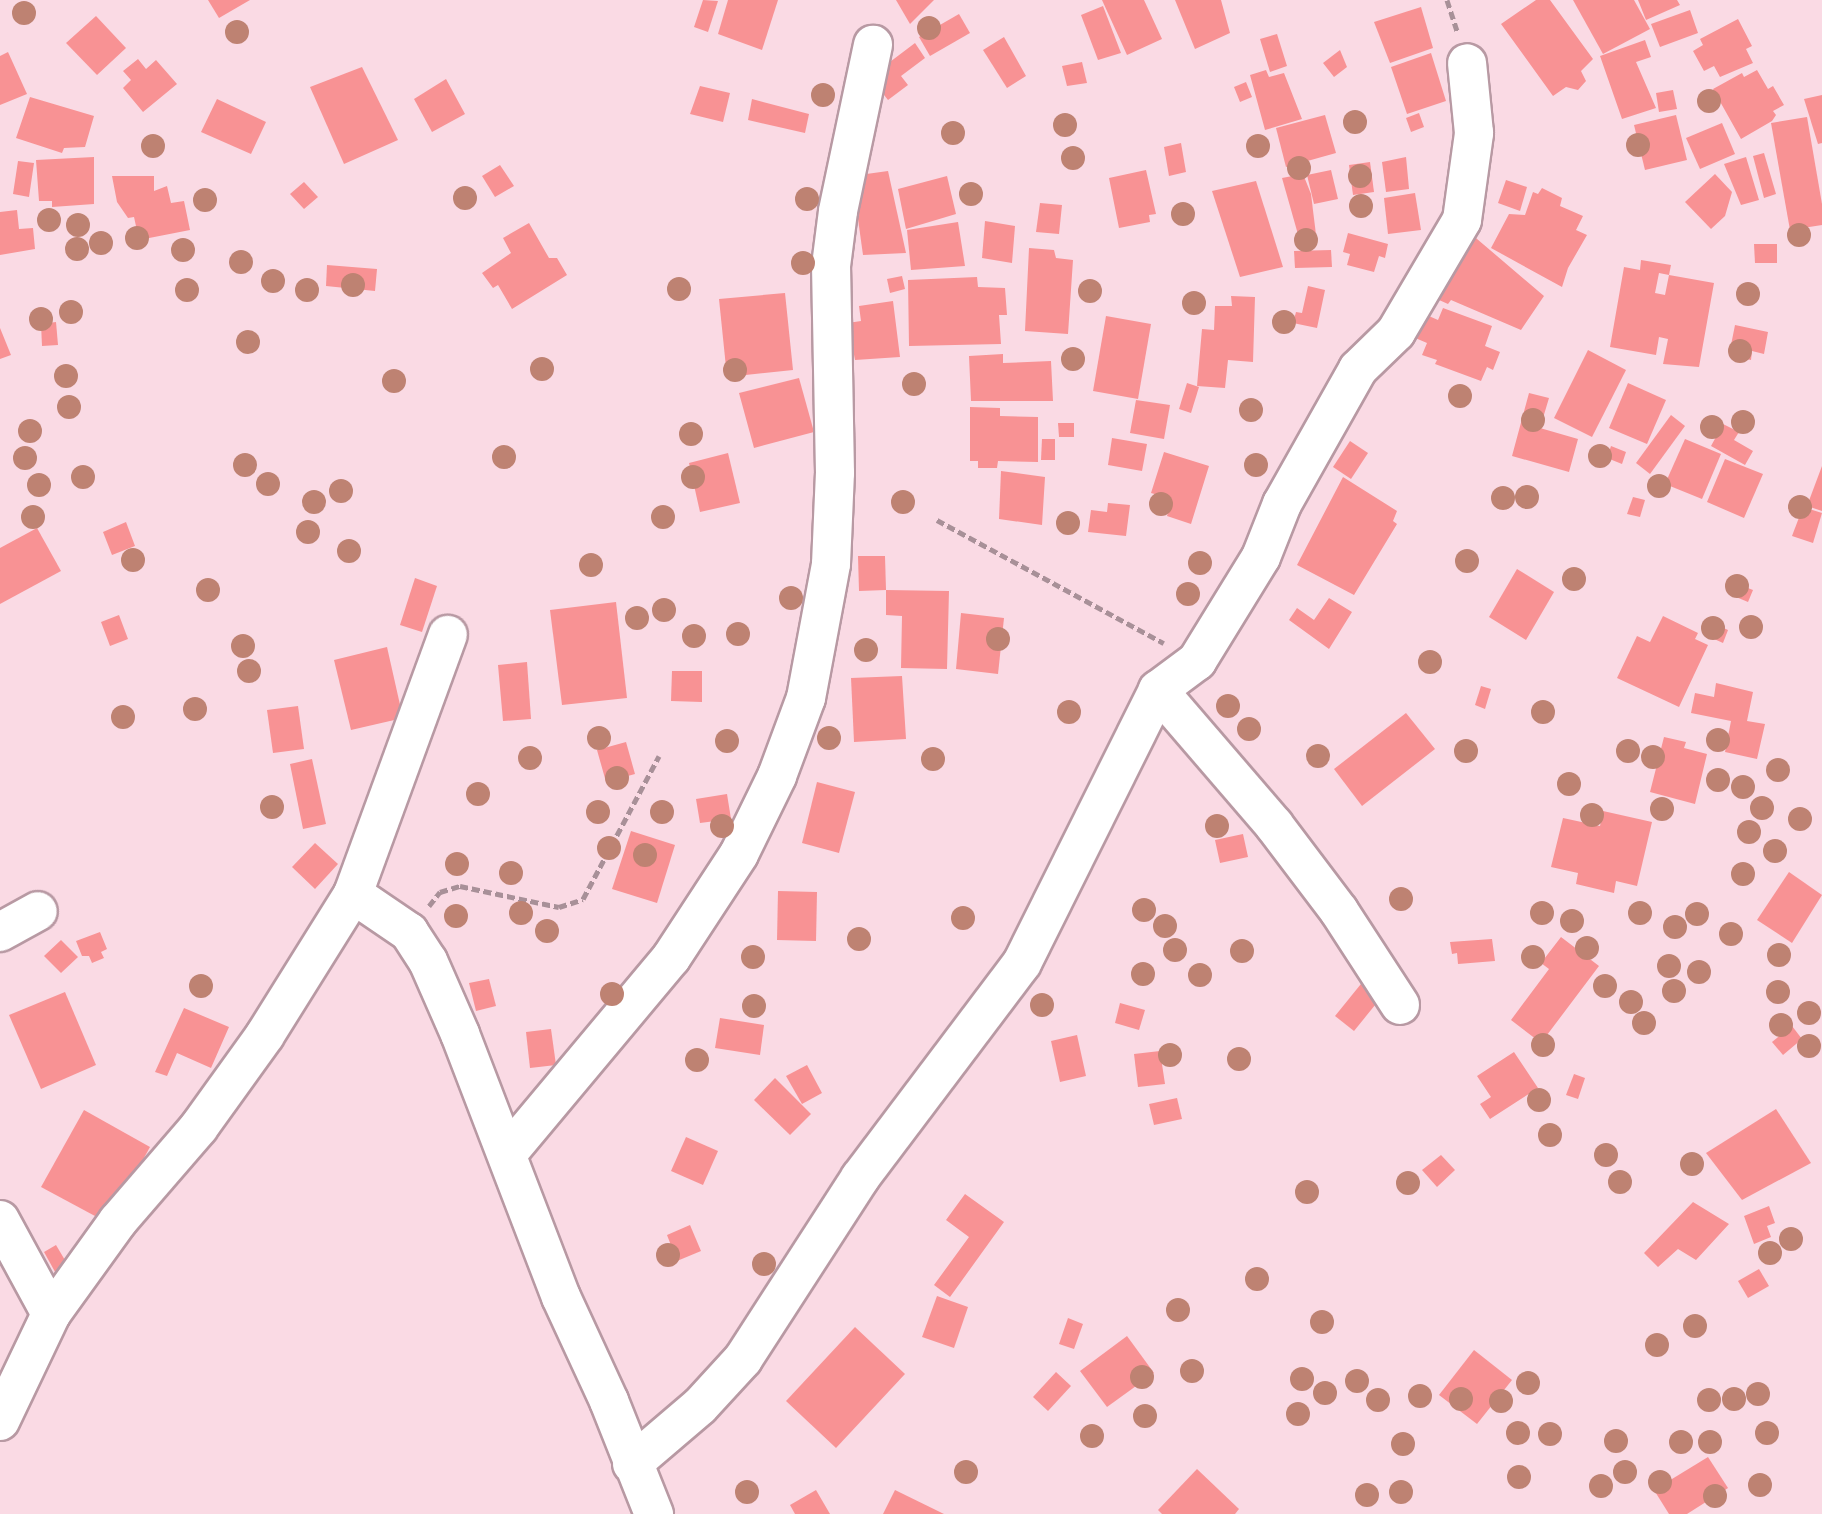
<!DOCTYPE html>
<style>
body{margin:0}
#map{position:relative;width:1822px;height:1514px;overflow:hidden;background:#fadae4;font-family:"IBM Plex Sans",sans-serif}
div>[style]{position:absolute}
.building>*{inset:0;background:#f89294}
.path>*{height:5px;margin-top:-2.5px;transform-origin:0;background:repeating-linear-gradient(90deg,#a89098 0 8px,transparent 0 12px)}
.roads{filter:drop-shadow(2px 0 #b899a3) drop-shadow(-2px 0 #b899a3) drop-shadow(0 2px #b899a3) drop-shadow(0 -2px #b899a3)}
.street>*{height:38px;margin:-19px;padding:0 19px;transform-origin:19px;border-radius:19px;background:#fff}
.trees>*{width:24px;height:24px;margin:-12px;border-radius:50%;background:#be8272}
span{translate:-50% -50%;white-space:nowrap;text-align:center;line-height:1.15;-webkit-text-stroke:8px #ffebf1;paint-order:stroke}
</style>
<div id="map">
<div class="building">
<div style="clip-path:polygon(208px 0,250px 0,219px 18px)"></div>
<div style="clip-path:polygon(703px 0,718px 1px,708px 32px,694px 27px)"></div>
<div style="clip-path:polygon(728px 0,778px 0,762px 50px,718px 34px)"></div>
<div style="clip-path:polygon(896px 0,934px 0,910px 24px)"></div>
<div style="clip-path:polygon(1102px 0,1144px 0,1162px 39px,1127px 55px)"></div>
<div style="clip-path:polygon(1175px 0,1221px 0,1230px 33px,1195px 49px)"></div>
<div style="clip-path:polygon(1536px 0,1550px 0,1593px 59px,1581px 71px,1586px 81px,1578px 90px,1566px 87px,1553px 96px,1501px 24px)"></div>
<div style="clip-path:polygon(1573px 0,1634px 0,1650px 29px,1603px 54px)"></div>
<div style="clip-path:polygon(1638px 0,1677px 0,1680px 5px,1646px 20px)"></div>
<div style="clip-path:polygon(1103px 6px,1121px 53px,1098px 60px,1081px 15px)"></div>
<div style="clip-path:polygon(1421px 7px,1433px 48px,1390px 63px,1374px 22px)"></div>
<div style="clip-path:polygon(1690px 10px,1698px 33px,1660px 47px,1651px 24px)"></div>
<div style="clip-path:polygon(959px 14px,970px 33px,930px 56px,919px 37px)"></div>
<div style="clip-path:polygon(96px 16px,126px 48px,97px 75px,66px 43px)"></div>
<div style="clip-path:polygon(1738px 19px,1752px 46px,1746px 49px,1753px 63px,1720px 77px,1714px 66px,1704px 71px,1693px 51px,1703px 45px,1700px 39px)"></div>
<div style="clip-path:polygon(1277px 34px,1287px 66px,1270px 72px,1260px 39px)"></div>
<div style="clip-path:polygon(1004px 37px,1026px 76px,1007px 88px,983px 50px)"></div>
<div style="clip-path:polygon(1645px 40px,1651px 57px,1636px 62px,1656px 108px,1622px 119px,1600px 56px)"></div>
<div style="clip-path:polygon(915px 43px,925px 58px,901px 76px,908px 85px,888px 100px,870px 77px)"></div>
<div style="clip-path:polygon(1340px 50px,1347px 67px,1334px 77px,1323px 63px)"></div>
<div style="clip-path:polygon(8px 52px,27px 94px,0 105px,0 56px)"></div>
<div style="clip-path:polygon(1431px 53px,1446px 101px,1407px 114px,1391px 67px)"></div>
<div style="clip-path:polygon(138px 59px,146px 69px,156px 60px,177px 84px,143px 112px,123px 88px,131px 80px,123px 71px)"></div>
<div style="clip-path:polygon(1082px 62px,1087px 83px,1067px 86px,1062px 66px)"></div>
<div style="clip-path:polygon(362px 67px,398px 140px,344px 164px,310px 87px)"></div>
<div style="clip-path:polygon(1266px 70px,1269px 77px,1284px 73px,1302px 119px,1265px 130px,1250px 75px)"></div>
<div style="clip-path:polygon(1757px 70px,1768px 89px,1773px 86px,1784px 105px,1773px 111px,1776px 115px,1772px 121px,1741px 139px,1713px 89px,1742px 73px,1744px 77px)"></div>
<div style="clip-path:polygon(446px 79px,465px 114px,432px 132px,414px 99px)"></div>
<div style="clip-path:polygon(1246px 82px,1252px 97px,1240px 102px,1234px 87px)"></div>
<div style="clip-path:polygon(700px 86px,730px 93px,723px 122px,690px 114px)"></div>
<div style="clip-path:polygon(1673px 90px,1677px 109px,1659px 112px,1656px 93px)"></div>
<div style="clip-path:polygon(1822px 95px,1822px 143px,1818px 144px,1804px 99px)"></div>
<div style="clip-path:polygon(30px 97px,94px 116px,85px 147px,64px 148px,62px 153px,16px 138px)"></div>
<div style="clip-path:polygon(217px 99px,266px 122px,251px 154px,201px 132px)"></div>
<div style="clip-path:polygon(752px 99px,809px 114px,805px 133px,748px 120px)"></div>
<div style="clip-path:polygon(1419px 113px,1424px 127px,1411px 132px,1406px 118px)"></div>
<div style="clip-path:polygon(1325px 115px,1336px 153px,1286px 167px,1276px 128px)"></div>
<div style="clip-path:polygon(1676px 115px,1687px 160px,1645px 170px,1634px 125px)"></div>
<div style="clip-path:polygon(1807px 117px,1822px 204px,1822px 225px,1790px 230px,1771px 123px)"></div>
<div style="clip-path:polygon(1722px 123px,1735px 154px,1700px 169px,1686px 138px)"></div>
<div style="clip-path:polygon(1181px 143px,1186px 172px,1169px 176px,1164px 147px)"></div>
<div style="clip-path:polygon(1764px 153px,1776px 194px,1764px 198px,1753px 156px)"></div>
<div style="clip-path:polygon(94px 157px,94px 204px,52px 207px,52px 201px,39px 201px,36px 160px)"></div>
<div style="clip-path:polygon(1406px 157px,1409px 189px,1386px 192px,1382px 162px)"></div>
<div style="clip-path:polygon(1746px 157px,1759px 200px,1741px 205px,1724px 164px)"></div>
<div style="clip-path:polygon(18px 161px,34px 163px,29px 197px,13px 194px)"></div>
<div style="clip-path:polygon(1370px 162px,1374px 192px,1353px 195px,1349px 165px)"></div>
<div style="clip-path:polygon(500px 165px,514px 186px,495px 197px,482px 176px)"></div>
<div style="clip-path:polygon(1146px 170px,1156px 214px,1149px 215px,1150px 222px,1119px 228px,1109px 178px)"></div>
<div style="clip-path:polygon(1331px 170px,1338px 199px,1314px 204px,1307px 175px)"></div>
<div style="clip-path:polygon(888px 171px,906px 253px,863px 255px,852px 176px)"></div>
<div style="clip-path:polygon(1303px 174px,1311px 194px,1317px 243px,1301px 245px,1282px 178px)"></div>
<div style="clip-path:polygon(1715px 174px,1732px 192px,1725px 216px,1711px 229px,1685px 202px)"></div>
<div style="clip-path:polygon(112px 176px,154px 176px,154px 191px,167px 186px,171px 203px,184px 201px,190px 230px,139px 240px,134px 217px,128px 218px,117px 202px)"></div>
<div style="clip-path:polygon(947px 176px,956px 214px,906px 229px,898px 189px)"></div>
<div style="clip-path:polygon(1506px 180px,1527px 187px,1520px 211px,1498px 203px)"></div>
<div style="clip-path:polygon(1256px 181px,1283px 267px,1240px 277px,1212px 191px)"></div>
<div style="clip-path:polygon(304px 182px,318px 197px,304px 209px,290px 194px)"></div>
<div style="clip-path:polygon(1542px 188px,1562px 198px,1560px 206px,1583px 216px,1576px 230px,1587px 235px,1568px 268px,1562px 287px,1491px 248px,1509px 214px,1525px 215px,1533px 192px,1538px 194px)"></div>
<div style="clip-path:polygon(1415px 193px,1421px 230px,1388px 234px,1384px 198px)"></div>
<div style="clip-path:polygon(1040px 203px,1062px 205px,1059px 234px,1036px 232px)"></div>
<div style="clip-path:polygon(17px 210px,19px 229px,33px 228px,35px 249px,0 255px,0 212px)"></div>
<div style="clip-path:polygon(985px 221px,1015px 226px,1012px 263px,982px 258px)"></div>
<div style="clip-path:polygon(958px 222px,965px 266px,911px 270px,907px 230px)"></div>
<div style="clip-path:polygon(529px 223px,549px 258px,557px 258px,567px 275px,512px 309px,498px 285px,493px 288px,482px 273px,511px 253px,503px 238px)"></div>
<div style="clip-path:polygon(1348px 233px,1388px 244px,1385px 258px,1379px 256px,1374px 272px,1347px 265px,1350px 254px,1343px 252px)"></div>
<div style="clip-path:polygon(1470px 233px,1544px 296px,1521px 330px,1451px 300px,1448px 304px,1428px 295px)"></div>
<div style="clip-path:polygon(1754px 244px,1777px 244px,1777px 263px,1755px 263px)"></div>
<div style="clip-path:polygon(1029px 248px,1054px 250px,1056px 258px,1073px 260px,1068px 334px,1025px 331px)"></div>
<div style="clip-path:polygon(1331px 250px,1332px 267px,1295px 268px,1294px 251px)"></div>
<div style="clip-path:polygon(1641px 260px,1671px 265px,1669px 275px,1659px 273px,1655px 293px,1665px 295px,1669px 275px,1714px 283px,1699px 367px,1663px 364px,1668px 339px,1659px 337px,1656px 355px,1610px 347px,1624px 267px,1640px 270px)"></div>
<div style="clip-path:polygon(327px 265px,377px 269px,375px 291px,326px 286px)"></div>
<div style="clip-path:polygon(902px 276px,905px 289px,890px 293px,887px 279px)"></div>
<div style="clip-path:polygon(977px 277px,978px 287px,1005px 288px,1007px 315px,999px 315px,1001px 344px,909px 346px,908px 280px)"></div>
<div style="clip-path:polygon(1308px 286px,1325px 290px,1317px 328px,1293px 323px,1296px 312px,1302px 313px)"></div>
<div style="clip-path:polygon(785px 293px,793px 370px,727px 377px,719px 299px)"></div>
<div style="clip-path:polygon(1231px 296px,1255px 297px,1253px 362px,1228px 360px,1225px 388px,1197px 386px,1202px 329px,1214px 330px,1215px 306px,1232px 306px)"></div>
<div style="clip-path:polygon(893px 301px,900px 357px,855px 360px,848px 323px,861px 321px,859px 306px)"></div>
<div style="clip-path:polygon(1443px 308px,1492px 326px,1485px 346px,1500px 352px,1493px 370px,1487px 367px,1481px 381px,1435px 364px,1437px 360px,1422px 355px,1427px 343px,1413px 337px,1422px 313px,1438px 320px)"></div>
<div style="clip-path:polygon(1106px 316px,1151px 324px,1138px 399px,1093px 391px)"></div>
<div style="clip-path:polygon(56px 322px,58px 345px,42px 346px,41px 324px)"></div>
<div style="clip-path:polygon(1735px 325px,1768px 332px,1764px 354px,1752px 351px,1751px 360px,1729px 355px)"></div>
<div style="clip-path:polygon(0 328px,11px 355px,0 359px)"></div>
<div style="clip-path:polygon(1588px 350px,1626px 370px,1592px 437px,1554px 418px)"></div>
<div style="clip-path:polygon(1003px 354px,1003px 363px,1051px 361px,1053px 401px,971px 401px,969px 356px)"></div>
<div style="clip-path:polygon(799px 378px,814px 432px,754px 448px,739px 393px)"></div>
<div style="clip-path:polygon(1187px 383px,1199px 387px,1191px 413px,1179px 409px)"></div>
<div style="clip-path:polygon(1628px 383px,1666px 400px,1647px 444px,1609px 428px)"></div>
<div style="clip-path:polygon(1529px 393px,1549px 398px,1540px 428px,1578px 439px,1569px 472px,1512px 456px)"></div>
<div style="clip-path:polygon(1136px 400px,1170px 405px,1164px 439px,1130px 433px)"></div>
<div style="clip-path:polygon(970px 407px,1000px 408px,1000px 416px,1038px 417px,1038px 462px,998px 461px,997px 468px,978px 468px,978px 461px,970px 461px)"></div>
<div style="clip-path:polygon(1671px 415px,1685px 426px,1650px 474px,1636px 463px)"></div>
<div style="clip-path:polygon(1058px 423px,1074px 423px,1074px 437px,1059px 437px)"></div>
<div style="clip-path:polygon(1723px 424px,1739px 432px,1734px 440px,1753px 451px,1745px 465px,1711px 446px)"></div>
<div style="clip-path:polygon(1112px 438px,1147px 444px,1142px 471px,1108px 465px)"></div>
<div style="clip-path:polygon(1042px 439px,1055px 439px,1055px 460px,1041px 460px)"></div>
<div style="clip-path:polygon(1685px 439px,1721px 454px,1702px 499px,1665px 484px)"></div>
<div style="clip-path:polygon(1350px 441px,1368px 453px,1351px 479px,1333px 467px)"></div>
<div style="clip-path:polygon(1611px 446px,1626px 452px,1622px 464px,1607px 458px)"></div>
<div style="clip-path:polygon(1164px 452px,1209px 466px,1191px 524px,1167px 516px,1172px 499px,1151px 493px)"></div>
<div style="clip-path:polygon(728px 453px,740px 503px,700px 512px,689px 463px)"></div>
<div style="clip-path:polygon(1725px 459px,1763px 474px,1744px 518px,1707px 502px)"></div>
<div style="clip-path:polygon(1822px 466px,1822px 511px,1807px 506px)"></div>
<div style="clip-path:polygon(1001px 471px,1045px 477px,1042px 525px,999px 519px)"></div>
<div style="clip-path:polygon(1343px 477px,1397px 511px,1393px 521px,1397px 524px,1354px 595px,1297px 565px)"></div>
<div style="clip-path:polygon(1633px 497px,1645px 500px,1640px 517px,1627px 514px)"></div>
<div style="clip-path:polygon(1108px 503px,1130px 505px,1126px 536px,1088px 532px,1091px 510px,1107px 512px)"></div>
<div style="clip-path:polygon(1803px 507px,1822px 513px,1813px 543px,1792px 536px)"></div>
<div style="clip-path:polygon(126px 522px,135px 546px,112px 555px,103px 532px)"></div>
<div style="clip-path:polygon(37px 528px,61px 571px,0 604px,0 548px)"></div>
<div style="clip-path:polygon(858px 556px,885px 556px,886px 590px,859px 591px)"></div>
<div style="clip-path:polygon(1517px 569px,1554px 592px,1526px 640px,1489px 617px)"></div>
<div style="clip-path:polygon(415px 578px,437px 586px,422px 632px,400px 625px)"></div>
<div style="clip-path:polygon(1740px 585px,1753px 590px,1748px 602px,1736px 597px)"></div>
<div style="clip-path:polygon(886px 590px,949px 591px,947px 669px,901px 668px,902px 616px,886px 615px)"></div>
<div style="clip-path:polygon(1329px 598px,1352px 612px,1329px 649px,1289px 620px,1297px 608px,1314px 620px)"></div>
<div style="clip-path:polygon(616px 602px,627px 698px,562px 705px,550px 610px)"></div>
<div style="clip-path:polygon(961px 613px,1004px 618px,998px 674px,956px 669px)"></div>
<div style="clip-path:polygon(119px 615px,128px 639px,110px 646px,101px 622px)"></div>
<div style="clip-path:polygon(1663px 616px,1698px 633px,1695px 639px,1708px 645px,1679px 707px,1617px 678px,1637px 636px,1650px 642px)"></div>
<div style="clip-path:polygon(1717px 625px,1728px 630px,1723px 643px,1712px 638px)"></div>
<div style="clip-path:polygon(387px 647px,403px 718px,351px 730px,334px 660px)"></div>
<div style="clip-path:polygon(527px 662px,531px 719px,503px 721px,498px 665px)"></div>
<div style="clip-path:polygon(672px 671px,702px 671px,702px 702px,671px 701px)"></div>
<div style="clip-path:polygon(902px 676px,906px 739px,854px 742px,851px 678px)"></div>
<div style="clip-path:polygon(1716px 683px,1753px 692px,1747px 721px,1765px 724px,1757px 759px,1725px 752px,1731px 721px,1691px 713px,1695px 693px,1714px 697px)"></div>
<div style="clip-path:polygon(1481px 686px,1491px 689px,1485px 709px,1475px 705px)"></div>
<div style="clip-path:polygon(298px 706px,304px 749px,273px 753px,267px 710px)"></div>
<div style="clip-path:polygon(1406px 713px,1435px 749px,1362px 806px,1334px 769px)"></div>
<div style="clip-path:polygon(1664px 737px,1686px 742px,1684px 748px,1707px 754px,1695px 804px,1650px 792px)"></div>
<div style="clip-path:polygon(626px 742px,635px 774px,606px 782px,597px 750px)"></div>
<div style="clip-path:polygon(312px 759px,326px 824px,303px 829px,290px 764px)"></div>
<div style="clip-path:polygon(817px 782px,855px 792px,839px 853px,802px 843px)"></div>
<div style="clip-path:polygon(727px 794px,731px 819px,700px 823px,696px 799px)"></div>
<div style="clip-path:polygon(1603px 811px,1652px 822px,1637px 886px,1616px 881px,1614px 893px,1576px 884px,1578px 873px,1551px 867px,1563px 818px,1600px 826px)"></div>
<div style="clip-path:polygon(631px 831px,675px 845px,657px 903px,612px 889px)"></div>
<div style="clip-path:polygon(1243px 834px,1248px 857px,1220px 863px,1215px 840px)"></div>
<div style="clip-path:polygon(315px 843px,338px 864px,315px 889px,292px 867px)"></div>
<div style="clip-path:polygon(1789px 872px,1822px 895px,1792px 943px,1757px 920px)"></div>
<div style="clip-path:polygon(778px 891px,817px 892px,816px 941px,777px 940px)"></div>
<div style="clip-path:polygon(100px 932px,107px 949px,101px 952px,104px 958px,92px 963px,89px 956px,82px 956px,76px 941px)"></div>
<div style="clip-path:polygon(1561px 937px,1599px 966px,1541px 1043px,1511px 1020px,1549px 969px,1541px 963px)"></div>
<div style="clip-path:polygon(1492px 939px,1495px 961px,1458px 964px,1457px 953px,1452px 954px,1450px 942px)"></div>
<div style="clip-path:polygon(61px 940px,78px 957px,61px 973px,44px 956px)"></div>
<div style="clip-path:polygon(489px 979px,496px 1006px,476px 1011px,469px 983px)"></div>
<div style="clip-path:polygon(1365px 979px,1384px 994px,1354px 1031px,1335px 1016px)"></div>
<div style="clip-path:polygon(65px 992px,96px 1065px,41px 1089px,9px 1015px)"></div>
<div style="clip-path:polygon(1120px 1003px,1145px 1010px,1139px 1030px,1115px 1023px)"></div>
<div style="clip-path:polygon(184px 1008px,229px 1027px,211px 1068px,177px 1053px,167px 1076px,155px 1072px)"></div>
<div style="clip-path:polygon(720px 1018px,764px 1025px,760px 1055px,715px 1048px)"></div>
<div style="clip-path:polygon(1792px 1026px,1802px 1039px,1783px 1055px,1772px 1042px)"></div>
<div style="clip-path:polygon(551px 1029px,556px 1065px,530px 1068px,526px 1032px)"></div>
<div style="clip-path:polygon(1077px 1035px,1086px 1076px,1060px 1082px,1051px 1041px)"></div>
<div style="clip-path:polygon(1160px 1051px,1165px 1084px,1138px 1087px,1134px 1054px)"></div>
<div style="clip-path:polygon(1514px 1052px,1538px 1088px,1490px 1119px,1480px 1104px,1491px 1097px,1477px 1076px)"></div>
<div style="clip-path:polygon(807px 1065px,822px 1093px,802px 1104px,786px 1076px)"></div>
<div style="clip-path:polygon(1574px 1074px,1585px 1078px,1578px 1099px,1566px 1095px)"></div>
<div style="clip-path:polygon(775px 1078px,811px 1114px,790px 1135px,754px 1100px)"></div>
<div style="clip-path:polygon(1177px 1098px,1182px 1119px,1154px 1125px,1149px 1104px)"></div>
<div style="clip-path:polygon(1776px 1109px,1811px 1163px,1742px 1200px,1706px 1153px)"></div>
<div style="clip-path:polygon(84px 1110px,150px 1147px,108px 1223px,41px 1187px)"></div>
<div style="clip-path:polygon(686px 1137px,718px 1151px,703px 1185px,671px 1171px)"></div>
<div style="clip-path:polygon(1441px 1155px,1455px 1170px,1437px 1187px,1422px 1170px)"></div>
<div style="clip-path:polygon(965px 1194px,1004px 1222px,950px 1297px,934px 1285px,969px 1237px,946px 1220px)"></div>
<div style="clip-path:polygon(1693px 1202px,1729px 1224px,1696px 1260px,1678px 1249px,1658px 1267px,1644px 1253px)"></div>
<div style="clip-path:polygon(1769px 1206px,1775px 1223px,1767px 1226px,1771px 1237px,1754px 1244px,1744px 1216px)"></div>
<div style="clip-path:polygon(690px 1225px,701px 1251px,677px 1261px,667px 1235px)"></div>
<div style="clip-path:polygon(56px 1245px,72px 1272px,59px 1279px,44px 1252px)"></div>
<div style="clip-path:polygon(1759px 1269px,1769px 1286px,1748px 1298px,1738px 1281px)"></div>
<div style="clip-path:polygon(937px 1296px,968px 1307px,954px 1348px,922px 1337px)"></div>
<div style="clip-path:polygon(1068px 1318px,1083px 1324px,1074px 1349px,1059px 1344px)"></div>
<div style="clip-path:polygon(855px 1327px,905px 1374px,836px 1448px,786px 1401px)"></div>
<div style="clip-path:polygon(1127px 1336px,1154px 1373px,1107px 1407px,1080px 1371px)"></div>
<div style="clip-path:polygon(1474px 1350px,1512px 1380px,1477px 1424px,1439px 1395px)"></div>
<div style="clip-path:polygon(1056px 1372px,1071px 1386px,1048px 1411px,1033px 1397px)"></div>
<div style="clip-path:polygon(1708px 1457px,1728px 1488px,1687px 1514px,1669px 1514px,1654px 1490px)"></div>
<div style="clip-path:polygon(1197px 1469px,1239px 1509px,1235px 1514px,1162px 1514px,1158px 1510px)"></div>
<div style="clip-path:polygon(816px 1490px,830px 1514px,795px 1514px,790px 1505px)"></div>
<div style="clip-path:polygon(895px 1490px,944px 1514px,883px 1514px)"></div>
</div>
<div class="path">
<div style="left:1447px;top:0;width:33px;rotate:72deg"></div>
<div style="left:937px;top:520px;width:258px;rotate:28.5deg"></div>
<div style="left:429px;top:906px;width:18px;rotate:-52deg"></div>
<div style="left:440px;top:892px;width:21px;rotate:-17deg"></div>
<div style="left:460px;top:886px;width:101px;rotate:12deg"></div>
<div style="left:559px;top:907px;width:25px;rotate:-18deg"></div>
<div style="left:583px;top:899px;width:162px;rotate:-62deg"></div>
</div>
<div class="roads">
<div class="street">
<div style="left:1158px;top:690px;width:178px;rotate:49.3deg"></div>
<div style="left:1274px;top:825px;width:108px;rotate:52.9deg"></div>
<div style="left:1339px;top:911px;width:112px;rotate:57deg"></div>
<div style="left:353px;top:894px;width:68px;rotate:34.2deg"></div>
<div style="left:409px;top:932px;width:35px;rotate:57deg"></div>
<div style="left:428px;top:961px;width:80px;rotate:66.3deg"></div>
<div style="left:460px;top:1034px;width:282px;rotate:69deg"></div>
<div style="left:561px;top:1297px;width:115px;rotate:65.2deg"></div>
<div style="left:609px;top:1401px;width:122px;rotate:68.3deg"></div>
<div style="left:0;top:932px;width:43px;rotate:-28.9deg"></div>
<div style="left:507px;top:1154px;width:256px;rotate:-50.1deg"></div>
<div style="left:671px;top:958px;width:124px;rotate:-56.8deg"></div>
<div style="left:739px;top:854px;width:87px;rotate:-64deg"></div>
<div style="left:777px;top:776px;width:83px;rotate:-69.6deg"></div>
<div style="left:806px;top:698px;width:136px;rotate:-79.4deg"></div>
<div style="left:831px;top:564px;width:91px;rotate:-87.5deg"></div>
<div style="left:835px;top:473px;width:207px;rotate:-91.1deg"></div>
<div style="left:831px;top:266px;width:55px;rotate:-82.7deg"></div>
<div style="left:838px;top:211px;width:170px;rotate:-78.1deg"></div>
<div style="left:0;top:1220px;width:107px;rotate:61.5deg"></div>
<div style="left:0;top:1421px;width:119px;rotate:-64.5deg"></div>
<div style="left:51px;top:1314px;width:115px;rotate:-54.2deg"></div>
<div style="left:118px;top:1221px;width:124px;rotate:-49.2deg"></div>
<div style="left:199px;top:1127px;width:113px;rotate:-54.3deg"></div>
<div style="left:265px;top:1035px;width:166px;rotate:-58deg"></div>
<div style="left:353px;top:894px;width:276px;rotate:-69.9deg"></div>
<div style="left:632px;top:1464px;width:89px;rotate:-40.5deg"></div>
<div style="left:700px;top:1406px;width:64px;rotate:-47.5deg"></div>
<div style="left:743px;top:1359px;width:216px;rotate:-57.1deg"></div>
<div style="left:860px;top:1178px;width:269px;rotate:-53deg"></div>
<div style="left:1022px;top:963px;width:305px;rotate:-63.5deg"></div>
<div style="left:1158px;top:690px;width:49px;rotate:-36.6deg"></div>
<div style="left:1197px;top:661px;width:122px;rotate:-58.4deg"></div>
<div style="left:1261px;top:557px;width:57px;rotate:-68.4deg"></div>
<div style="left:1282px;top:504px;width:155px;rotate:-60.6deg"></div>
<div style="left:1358px;top:369px;width:53px;rotate:-44.2deg"></div>
<div style="left:1396px;top:332px;width:130px;rotate:-59.5deg"></div>
<div style="left:1462px;top:220px;width:88px;rotate:-82.1deg"></div>
<div style="left:1474px;top:133px;width:70px;rotate:-95.7deg"></div>
</div>
</div>
<div class="trees">
<div style="left:24px;top:13px"></div>
<div style="left:929px;top:28px"></div>
<div style="left:237px;top:32px"></div>
<div style="left:823px;top:95px"></div>
<div style="left:1709px;top:101px"></div>
<div style="left:1355px;top:122px"></div>
<div style="left:1065px;top:125px"></div>
<div style="left:953px;top:133px"></div>
<div style="left:1638px;top:145px"></div>
<div style="left:153px;top:146px"></div>
<div style="left:1258px;top:146px"></div>
<div style="left:1073px;top:158px"></div>
<div style="left:1299px;top:168px"></div>
<div style="left:1360px;top:176px"></div>
<div style="left:971px;top:194px"></div>
<div style="left:465px;top:198px"></div>
<div style="left:807px;top:199px"></div>
<div style="left:205px;top:200px"></div>
<div style="left:1361px;top:206px"></div>
<div style="left:1183px;top:214px"></div>
<div style="left:49px;top:220px"></div>
<div style="left:78px;top:225px"></div>
<div style="left:1799px;top:235px"></div>
<div style="left:137px;top:238px"></div>
<div style="left:1306px;top:240px"></div>
<div style="left:101px;top:243px"></div>
<div style="left:77px;top:249px"></div>
<div style="left:183px;top:250px"></div>
<div style="left:241px;top:262px"></div>
<div style="left:803px;top:263px"></div>
<div style="left:273px;top:281px"></div>
<div style="left:353px;top:285px"></div>
<div style="left:679px;top:289px"></div>
<div style="left:187px;top:290px"></div>
<div style="left:307px;top:290px"></div>
<div style="left:1090px;top:291px"></div>
<div style="left:1748px;top:294px"></div>
<div style="left:1194px;top:303px"></div>
<div style="left:71px;top:312px"></div>
<div style="left:41px;top:319px"></div>
<div style="left:1284px;top:322px"></div>
<div style="left:248px;top:342px"></div>
<div style="left:1740px;top:351px"></div>
<div style="left:1073px;top:359px"></div>
<div style="left:542px;top:369px"></div>
<div style="left:735px;top:370px"></div>
<div style="left:66px;top:376px"></div>
<div style="left:394px;top:381px"></div>
<div style="left:914px;top:384px"></div>
<div style="left:1460px;top:396px"></div>
<div style="left:69px;top:407px"></div>
<div style="left:1251px;top:410px"></div>
<div style="left:1533px;top:420px"></div>
<div style="left:1743px;top:422px"></div>
<div style="left:1712px;top:427px"></div>
<div style="left:30px;top:431px"></div>
<div style="left:691px;top:434px"></div>
<div style="left:1600px;top:456px"></div>
<div style="left:504px;top:457px"></div>
<div style="left:25px;top:458px"></div>
<div style="left:245px;top:465px"></div>
<div style="left:1256px;top:465px"></div>
<div style="left:83px;top:477px"></div>
<div style="left:693px;top:477px"></div>
<div style="left:268px;top:484px"></div>
<div style="left:39px;top:485px"></div>
<div style="left:1659px;top:486px"></div>
<div style="left:341px;top:491px"></div>
<div style="left:1527px;top:497px"></div>
<div style="left:1503px;top:498px"></div>
<div style="left:314px;top:502px"></div>
<div style="left:903px;top:502px"></div>
<div style="left:1161px;top:504px"></div>
<div style="left:1800px;top:507px"></div>
<div style="left:33px;top:517px"></div>
<div style="left:663px;top:517px"></div>
<div style="left:1068px;top:523px"></div>
<div style="left:308px;top:532px"></div>
<div style="left:349px;top:551px"></div>
<div style="left:133px;top:560px"></div>
<div style="left:1467px;top:561px"></div>
<div style="left:1200px;top:563px"></div>
<div style="left:591px;top:565px"></div>
<div style="left:1574px;top:579px"></div>
<div style="left:1737px;top:586px"></div>
<div style="left:208px;top:590px"></div>
<div style="left:1188px;top:594px"></div>
<div style="left:791px;top:598px"></div>
<div style="left:664px;top:610px"></div>
<div style="left:637px;top:618px"></div>
<div style="left:1751px;top:627px"></div>
<div style="left:1713px;top:628px"></div>
<div style="left:738px;top:634px"></div>
<div style="left:694px;top:636px"></div>
<div style="left:998px;top:639px"></div>
<div style="left:243px;top:646px"></div>
<div style="left:866px;top:650px"></div>
<div style="left:1430px;top:662px"></div>
<div style="left:249px;top:671px"></div>
<div style="left:1228px;top:706px"></div>
<div style="left:195px;top:709px"></div>
<div style="left:1069px;top:712px"></div>
<div style="left:1543px;top:712px"></div>
<div style="left:123px;top:717px"></div>
<div style="left:1249px;top:729px"></div>
<div style="left:599px;top:738px"></div>
<div style="left:829px;top:738px"></div>
<div style="left:1718px;top:740px"></div>
<div style="left:727px;top:741px"></div>
<div style="left:1466px;top:751px"></div>
<div style="left:1628px;top:751px"></div>
<div style="left:1318px;top:756px"></div>
<div style="left:1653px;top:757px"></div>
<div style="left:530px;top:758px"></div>
<div style="left:933px;top:759px"></div>
<div style="left:1778px;top:770px"></div>
<div style="left:617px;top:778px"></div>
<div style="left:1718px;top:780px"></div>
<div style="left:1569px;top:784px"></div>
<div style="left:1743px;top:787px"></div>
<div style="left:478px;top:794px"></div>
<div style="left:272px;top:807px"></div>
<div style="left:1762px;top:808px"></div>
<div style="left:1662px;top:809px"></div>
<div style="left:598px;top:812px"></div>
<div style="left:662px;top:812px"></div>
<div style="left:1592px;top:815px"></div>
<div style="left:1800px;top:819px"></div>
<div style="left:722px;top:826px"></div>
<div style="left:1217px;top:826px"></div>
<div style="left:1749px;top:832px"></div>
<div style="left:609px;top:848px"></div>
<div style="left:1775px;top:851px"></div>
<div style="left:645px;top:855px"></div>
<div style="left:457px;top:864px"></div>
<div style="left:511px;top:873px"></div>
<div style="left:1743px;top:874px"></div>
<div style="left:1401px;top:899px"></div>
<div style="left:1144px;top:910px"></div>
<div style="left:521px;top:913px"></div>
<div style="left:1542px;top:913px"></div>
<div style="left:1640px;top:913px"></div>
<div style="left:1697px;top:914px"></div>
<div style="left:456px;top:916px"></div>
<div style="left:963px;top:918px"></div>
<div style="left:1572px;top:921px"></div>
<div style="left:1165px;top:926px"></div>
<div style="left:1675px;top:927px"></div>
<div style="left:547px;top:931px"></div>
<div style="left:1731px;top:934px"></div>
<div style="left:859px;top:939px"></div>
<div style="left:1587px;top:948px"></div>
<div style="left:1175px;top:950px"></div>
<div style="left:1242px;top:951px"></div>
<div style="left:1779px;top:955px"></div>
<div style="left:753px;top:957px"></div>
<div style="left:1533px;top:957px"></div>
<div style="left:1669px;top:966px"></div>
<div style="left:1699px;top:972px"></div>
<div style="left:1143px;top:974px"></div>
<div style="left:1200px;top:975px"></div>
<div style="left:201px;top:986px"></div>
<div style="left:1605px;top:986px"></div>
<div style="left:1674px;top:991px"></div>
<div style="left:1778px;top:992px"></div>
<div style="left:612px;top:994px"></div>
<div style="left:1631px;top:1002px"></div>
<div style="left:1042px;top:1005px"></div>
<div style="left:754px;top:1006px"></div>
<div style="left:1809px;top:1013px"></div>
<div style="left:1644px;top:1023px"></div>
<div style="left:1781px;top:1025px"></div>
<div style="left:1543px;top:1045px"></div>
<div style="left:1809px;top:1046px"></div>
<div style="left:1170px;top:1055px"></div>
<div style="left:1239px;top:1059px"></div>
<div style="left:697px;top:1060px"></div>
<div style="left:1539px;top:1100px"></div>
<div style="left:1550px;top:1135px"></div>
<div style="left:1606px;top:1155px"></div>
<div style="left:1692px;top:1164px"></div>
<div style="left:1620px;top:1182px"></div>
<div style="left:1408px;top:1183px"></div>
<div style="left:1307px;top:1192px"></div>
<div style="left:1791px;top:1239px"></div>
<div style="left:1770px;top:1253px"></div>
<div style="left:668px;top:1255px"></div>
<div style="left:764px;top:1264px"></div>
<div style="left:1257px;top:1279px"></div>
<div style="left:1178px;top:1310px"></div>
<div style="left:1322px;top:1322px"></div>
<div style="left:1695px;top:1326px"></div>
<div style="left:1657px;top:1345px"></div>
<div style="left:1192px;top:1371px"></div>
<div style="left:1142px;top:1377px"></div>
<div style="left:1302px;top:1379px"></div>
<div style="left:1357px;top:1381px"></div>
<div style="left:1528px;top:1383px"></div>
<div style="left:1325px;top:1393px"></div>
<div style="left:1758px;top:1394px"></div>
<div style="left:1420px;top:1396px"></div>
<div style="left:1461px;top:1399px"></div>
<div style="left:1734px;top:1399px"></div>
<div style="left:1378px;top:1400px"></div>
<div style="left:1709px;top:1400px"></div>
<div style="left:1501px;top:1401px"></div>
<div style="left:1298px;top:1414px"></div>
<div style="left:1145px;top:1416px"></div>
<div style="left:1518px;top:1433px"></div>
<div style="left:1767px;top:1433px"></div>
<div style="left:1550px;top:1434px"></div>
<div style="left:1092px;top:1436px"></div>
<div style="left:1616px;top:1441px"></div>
<div style="left:1681px;top:1442px"></div>
<div style="left:1710px;top:1442px"></div>
<div style="left:1403px;top:1444px"></div>
<div style="left:966px;top:1472px"></div>
<div style="left:1625px;top:1472px"></div>
<div style="left:1519px;top:1477px"></div>
<div style="left:1660px;top:1482px"></div>
<div style="left:1760px;top:1485px"></div>
<div style="left:1601px;top:1486px"></div>
<div style="left:747px;top:1492px"></div>
<div style="left:1401px;top:1492px"></div>
<div style="left:1367px;top:1495px"></div>
<div style="left:1715px;top:1496px"></div>
</div>
</div>
